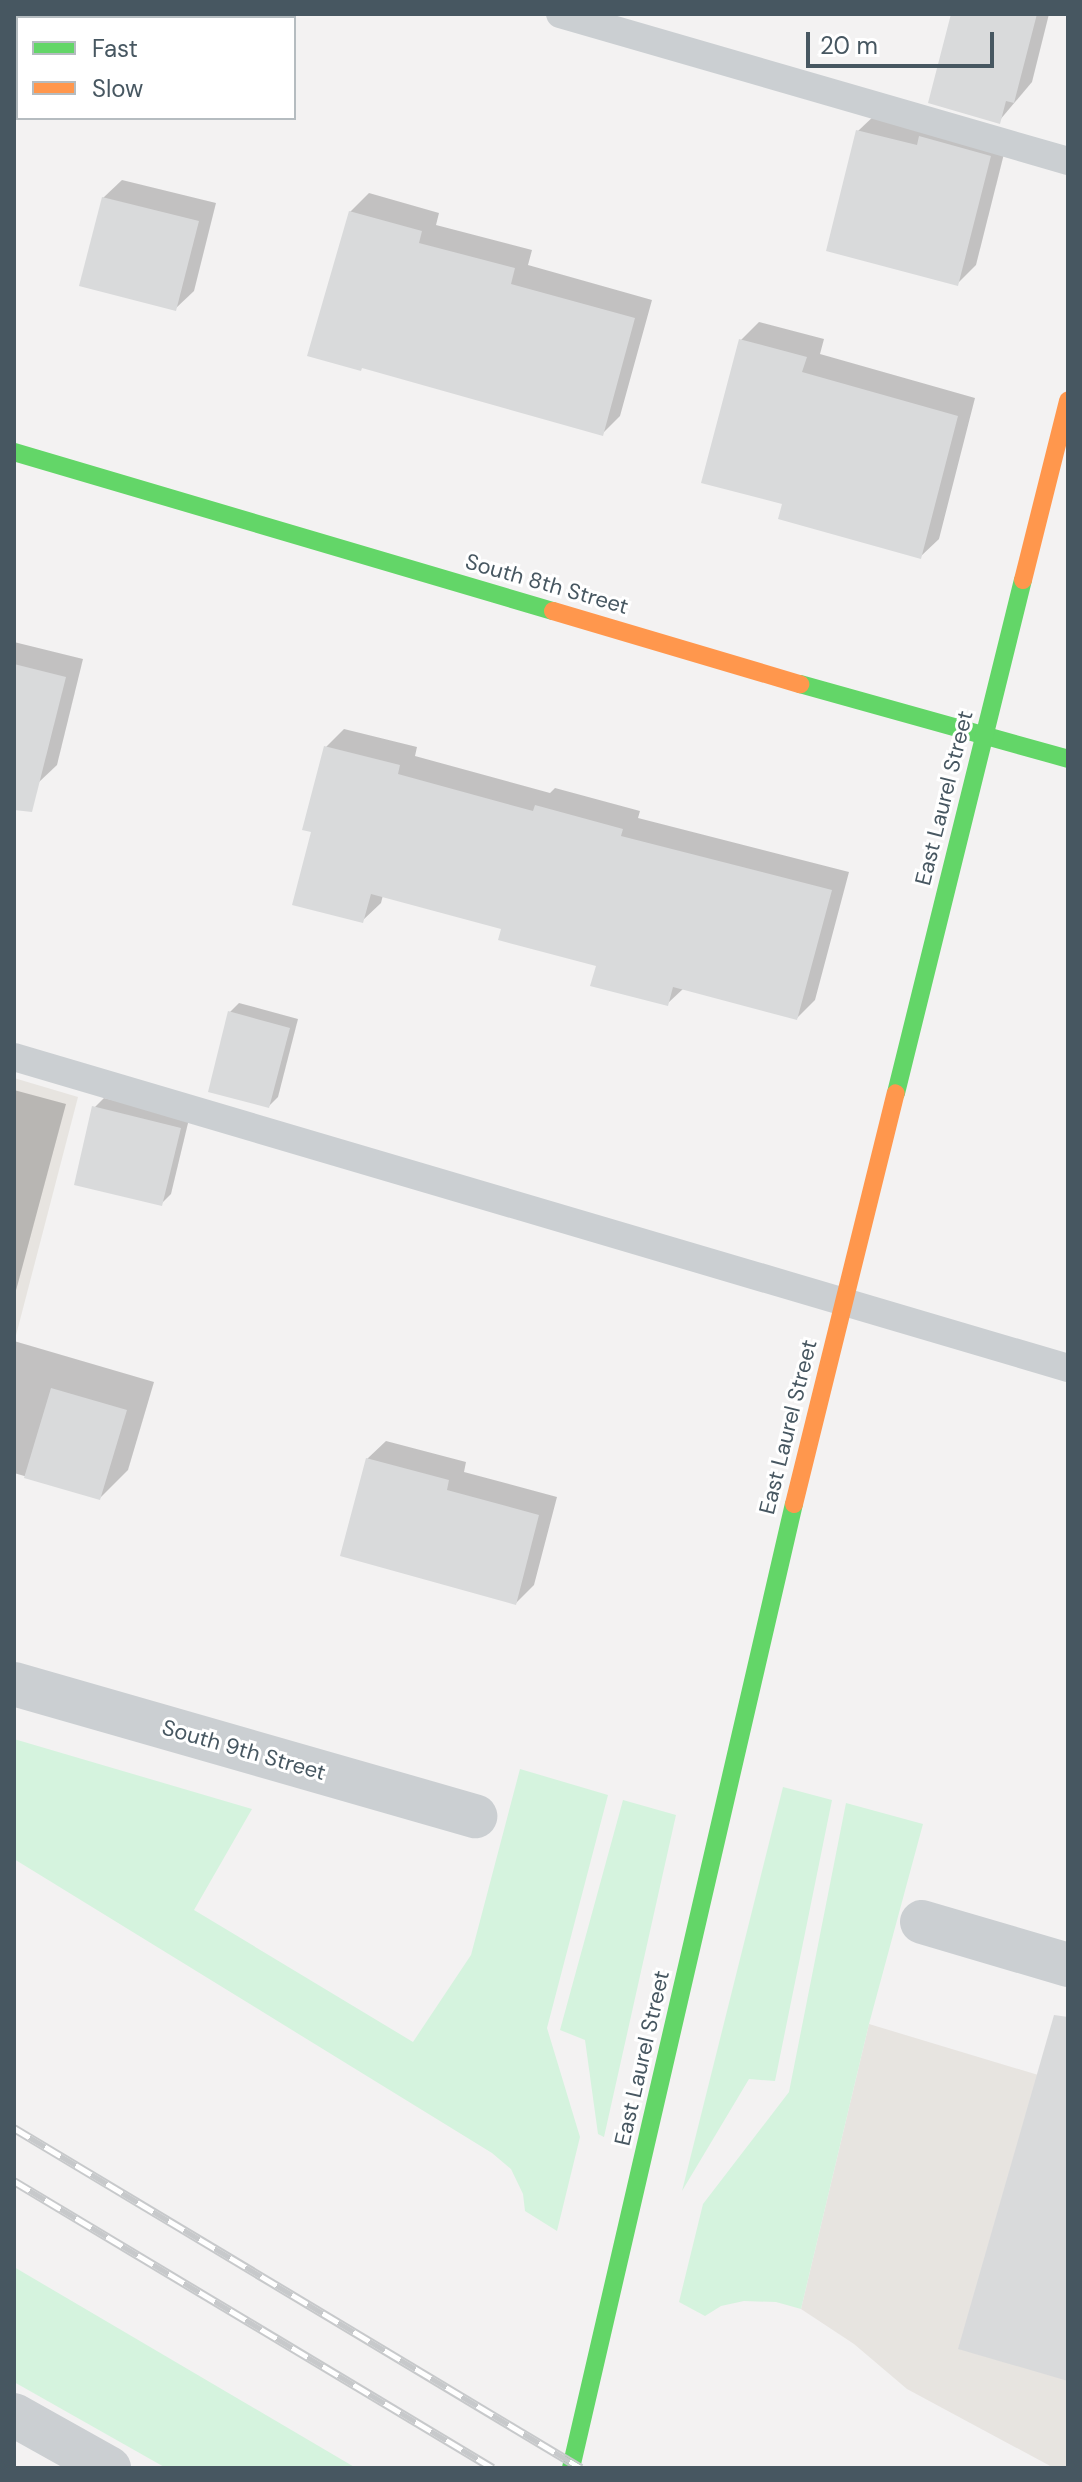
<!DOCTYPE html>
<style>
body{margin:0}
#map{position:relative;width:1082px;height:2482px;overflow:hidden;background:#f3f2f2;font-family:"DM Sans",sans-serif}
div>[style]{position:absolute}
.commercial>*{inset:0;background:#e7e4e0}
.green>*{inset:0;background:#d5f3de}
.shadow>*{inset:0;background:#0003}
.building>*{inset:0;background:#d9dadb}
.lane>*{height:28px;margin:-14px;padding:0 14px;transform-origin:14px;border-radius:14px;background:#cbcfd2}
.street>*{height:44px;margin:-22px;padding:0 22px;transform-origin:22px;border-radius:22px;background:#cbcfd2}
.fast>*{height:18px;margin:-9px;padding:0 9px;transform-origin:9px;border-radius:9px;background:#63d668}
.slow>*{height:18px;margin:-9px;padding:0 9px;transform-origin:9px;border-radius:9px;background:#ff974d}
.rail>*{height:9px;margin-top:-4.5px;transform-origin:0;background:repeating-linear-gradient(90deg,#fff 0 18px,#c7c9cb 0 36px);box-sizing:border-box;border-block:2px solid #c7c9cb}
span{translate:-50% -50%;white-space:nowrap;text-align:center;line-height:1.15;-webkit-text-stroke:6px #fff;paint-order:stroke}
.street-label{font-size:22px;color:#475761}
.frame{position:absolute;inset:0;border:16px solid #475761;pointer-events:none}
.legend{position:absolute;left:16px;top:16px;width:280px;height:104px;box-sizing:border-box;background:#fff;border:2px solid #b5bcc0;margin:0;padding:10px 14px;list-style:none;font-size:24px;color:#475761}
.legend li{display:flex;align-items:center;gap:16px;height:40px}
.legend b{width:40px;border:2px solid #b5bcc0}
.scale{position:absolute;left:806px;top:32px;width:188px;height:36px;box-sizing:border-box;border:4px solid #475761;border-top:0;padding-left:10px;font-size:24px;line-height:28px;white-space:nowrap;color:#475761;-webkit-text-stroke:6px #fff;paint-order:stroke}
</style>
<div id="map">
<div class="commercial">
<div style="clip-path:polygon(14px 1078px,78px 1097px,14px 1343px)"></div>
<div style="clip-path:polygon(869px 2024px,1068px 2084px,1068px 2468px,1054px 2468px,907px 2389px,854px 2344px,801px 2309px)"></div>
</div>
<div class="green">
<div style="clip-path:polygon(14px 1739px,252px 1809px,194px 1910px,413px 2042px,471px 1955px,520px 1769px,608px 1795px,547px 2028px,580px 2137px,557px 2231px,525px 2211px,523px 2194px,511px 2169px,492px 2153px,14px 1859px)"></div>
<div style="clip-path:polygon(783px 1787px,832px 1800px,775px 2081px,749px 2079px,682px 2191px)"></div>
<div style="clip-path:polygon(623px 1800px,676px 1815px,604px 2137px,598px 2134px,585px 2040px,560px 2030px)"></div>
<div style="clip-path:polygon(846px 1803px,923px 1824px,869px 2024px,801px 2309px,776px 2302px,744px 2301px,721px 2306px,705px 2316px,679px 2302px,703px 2204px,789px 2092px)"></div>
<div style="clip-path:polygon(14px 2268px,14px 2267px,356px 2468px,166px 2468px,14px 2382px)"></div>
</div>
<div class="shadow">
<div style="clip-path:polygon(953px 14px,1049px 14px,1032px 82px,999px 121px)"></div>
<div style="clip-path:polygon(877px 113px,1008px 138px,976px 265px,958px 283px,858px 131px)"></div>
<div style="clip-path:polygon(122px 180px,216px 203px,194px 291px,175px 309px,103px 198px)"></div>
<div style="clip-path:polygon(369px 193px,439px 213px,436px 225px,532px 250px,528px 265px,652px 300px,620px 416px,602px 434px,350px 212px)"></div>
<div style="clip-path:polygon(759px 322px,824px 339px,820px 354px,975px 398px,939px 539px,920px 557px,784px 503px,741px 340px)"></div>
<div style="clip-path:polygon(14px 642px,83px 659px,57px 765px,38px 783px,14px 777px)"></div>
<div style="clip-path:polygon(344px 729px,417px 747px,415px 756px,550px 793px,555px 788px,640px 811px,638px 818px,849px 872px,815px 1000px,797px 1018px,684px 988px,667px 1004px,598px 965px,503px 928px,383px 895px,381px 903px,362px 921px,313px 831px,326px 747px)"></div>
<div style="clip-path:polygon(239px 1003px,298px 1019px,278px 1097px,269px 1106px,230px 1012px)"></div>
<div style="clip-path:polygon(14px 1090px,66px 1104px,14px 1298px)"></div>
<div style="clip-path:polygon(104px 1098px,189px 1119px,171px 1194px,161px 1204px,94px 1108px)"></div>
<div style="clip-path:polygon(14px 1341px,154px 1382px,128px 1470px,100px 1498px,14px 1473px)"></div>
<div style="clip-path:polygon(386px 1441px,466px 1462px,464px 1472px,557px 1497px,534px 1585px,516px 1603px,367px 1459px)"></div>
</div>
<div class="building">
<div style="clip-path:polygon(951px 14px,1037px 14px,1014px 103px,1006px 101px,1000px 124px,928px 103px)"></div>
<div style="clip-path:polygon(856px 130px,917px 145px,919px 136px,991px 156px,958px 286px,826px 251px)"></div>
<div style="clip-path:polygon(102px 197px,199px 221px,176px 311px,79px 286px)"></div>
<div style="clip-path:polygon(349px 211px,422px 231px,419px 243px,515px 268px,511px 284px,635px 318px,603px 436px,362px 368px,361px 371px,307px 356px)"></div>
<div style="clip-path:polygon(739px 339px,807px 357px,802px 372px,958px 416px,921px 559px,778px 519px,782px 504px,701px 483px)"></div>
<div style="clip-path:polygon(14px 664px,66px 677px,32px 812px,14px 810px)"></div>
<div style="clip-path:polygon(324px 746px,400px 765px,398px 774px,533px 811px,535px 805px,623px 829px,621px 836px,832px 890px,797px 1020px,673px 987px,668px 1006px,590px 986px,596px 966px,498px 940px,501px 929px,371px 894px,363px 923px,292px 905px,311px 832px,302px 830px)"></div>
<div style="clip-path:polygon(228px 1011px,290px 1028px,269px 1108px,208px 1092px)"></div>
<div style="clip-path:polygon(92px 1106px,181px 1128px,162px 1206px,74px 1185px)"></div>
<div style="clip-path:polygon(51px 1388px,127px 1410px,100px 1500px,24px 1478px)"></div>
<div style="clip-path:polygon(366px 1458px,449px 1480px,447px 1490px,539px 1515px,516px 1605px,340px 1556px)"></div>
<div style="clip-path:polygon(1054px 2015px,1068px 2017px,1068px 2381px,958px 2349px)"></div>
</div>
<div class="lane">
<div style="left:560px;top:14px;width:529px;rotate:16.14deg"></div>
<div style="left:14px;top:1057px;width:1099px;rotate:16.44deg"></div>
</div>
<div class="street">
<div style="left:27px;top:18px;width:4px;rotate:-76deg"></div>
<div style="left:14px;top:69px;width:16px;rotate:-76deg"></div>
<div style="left:14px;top:1684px;width:480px;rotate:16deg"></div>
<div style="left:922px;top:1922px;width:152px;rotate:16.4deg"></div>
<div style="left:14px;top:2415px;width:109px;rotate:29.2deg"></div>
</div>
<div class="fast">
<div style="left:14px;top:452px;width:562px;rotate:16.44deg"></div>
<div style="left:800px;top:684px;width:278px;rotate:15.6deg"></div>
<div style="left:896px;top:1093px;width:528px;rotate:-76.1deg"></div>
<div style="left:571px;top:2468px;width:989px;rotate:-76.98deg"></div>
</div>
<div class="slow">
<div style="left:1023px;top:580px;width:185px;rotate:-75.9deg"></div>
<div style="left:553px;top:611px;width:258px;rotate:16.5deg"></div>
<div style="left:794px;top:1504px;width:423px;rotate:-76.1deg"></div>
</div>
<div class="rail">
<div style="left:14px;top:2128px;width:661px;rotate:30.95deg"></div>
<div style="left:14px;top:2181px;width:558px;rotate:30.93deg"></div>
</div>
<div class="street-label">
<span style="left:547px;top:584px;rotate:16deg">South 8th Street</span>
<span style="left:944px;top:798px;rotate:-76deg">East Laurel Street</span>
<span style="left:788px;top:1427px;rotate:-76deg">East Laurel Street</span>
<span style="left:244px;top:1750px;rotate:16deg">South 9th Street</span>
<span style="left:642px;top:2058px;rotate:-77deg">East Laurel Street</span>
</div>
<div class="frame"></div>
<ul class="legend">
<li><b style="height:10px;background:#63d668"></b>Fast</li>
<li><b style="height:10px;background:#ff974d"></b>Slow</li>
</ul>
<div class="scale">20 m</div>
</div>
